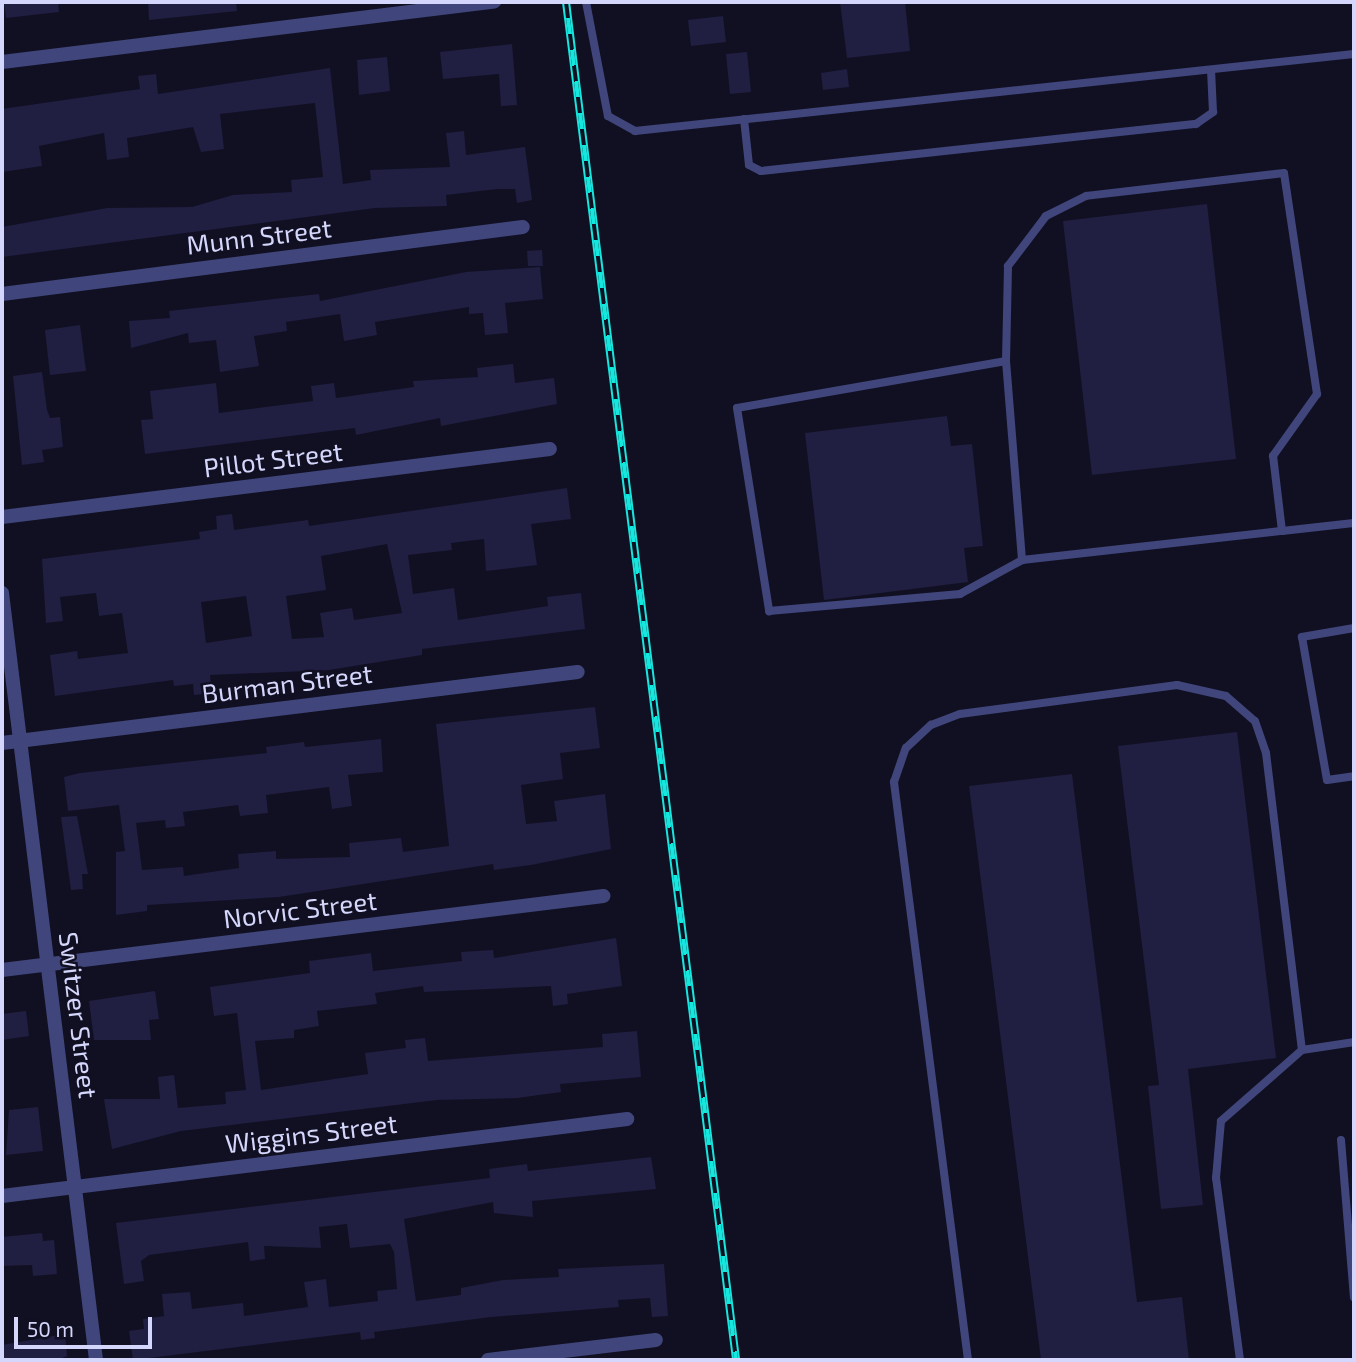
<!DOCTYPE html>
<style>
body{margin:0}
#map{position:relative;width:1356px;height:1362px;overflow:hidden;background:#111022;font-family:"Exo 2",sans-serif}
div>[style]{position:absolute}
.building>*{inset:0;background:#201e41}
.service>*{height:8px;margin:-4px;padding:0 4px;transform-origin:4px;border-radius:4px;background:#40467c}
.minor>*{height:14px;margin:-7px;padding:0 7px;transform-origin:7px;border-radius:7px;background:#40467c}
.rail>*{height:8px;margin-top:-4px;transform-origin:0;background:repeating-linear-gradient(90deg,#111022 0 16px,#16e6dd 0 32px);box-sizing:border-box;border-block:2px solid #16e6dd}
span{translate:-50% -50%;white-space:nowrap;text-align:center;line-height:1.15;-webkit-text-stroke:5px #111022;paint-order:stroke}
.street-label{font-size:26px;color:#d5d6fb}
.frame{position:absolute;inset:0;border:4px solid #d5d6fb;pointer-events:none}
.scale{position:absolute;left:14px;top:1317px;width:138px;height:32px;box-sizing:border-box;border:4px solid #d5d6fb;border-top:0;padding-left:9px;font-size:21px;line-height:24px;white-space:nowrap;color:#d5d6fb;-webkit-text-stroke:5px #111022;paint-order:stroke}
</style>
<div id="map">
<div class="building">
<div style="clip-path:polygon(4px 2px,58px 2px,59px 12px,6px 18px)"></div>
<div style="clip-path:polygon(148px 2px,236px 2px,237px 11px,149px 20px)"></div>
<div style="clip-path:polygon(840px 2px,905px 2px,910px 51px,847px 58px)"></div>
<div style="clip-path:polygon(723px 16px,726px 42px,691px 46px,688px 20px)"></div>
<div style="clip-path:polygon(512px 44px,517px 105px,501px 106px,499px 74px,443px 79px,440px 52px)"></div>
<div style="clip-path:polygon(747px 52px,751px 92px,730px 94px,726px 54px)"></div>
<div style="clip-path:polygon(387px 57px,390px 91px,359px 95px,357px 60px)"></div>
<div style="clip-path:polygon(330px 68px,343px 184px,371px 180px,370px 170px,450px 167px,446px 133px,464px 131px,466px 155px,525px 147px,532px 200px,517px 203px,515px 189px,497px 189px,446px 195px,447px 206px,375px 208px,2px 257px,2px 227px,107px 208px,192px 207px,233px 195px,292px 192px,291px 180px,323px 177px,315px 103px,220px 114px,224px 149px,201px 152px,193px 127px,127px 138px,129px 157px,107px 160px,104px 133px,39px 146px,42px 166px,2px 172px,2px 109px,140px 89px,138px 76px,156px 74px,158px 94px)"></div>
<div style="clip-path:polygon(847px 69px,849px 87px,823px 90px,821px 73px)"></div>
<div style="clip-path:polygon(1207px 204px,1236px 459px,1092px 475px,1063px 221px)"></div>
<div style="clip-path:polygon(542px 250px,543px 266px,528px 266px,527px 251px)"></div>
<div style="clip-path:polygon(540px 267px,543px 299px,505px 303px,508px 333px,485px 335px,483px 313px,469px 314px,469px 307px,375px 322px,377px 335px,344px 341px,340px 314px,286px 322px,287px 331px,254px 336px,259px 366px,220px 372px,216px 340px,189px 343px,188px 333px,131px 348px,129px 321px,170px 318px,169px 311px,319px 294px,320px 301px,466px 272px)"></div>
<div style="clip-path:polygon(80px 325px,86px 371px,50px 375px,45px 330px)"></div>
<div style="clip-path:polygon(513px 364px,515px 383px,554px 378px,557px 404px,441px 426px,440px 418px,356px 435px,355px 428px,145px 454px,141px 420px,153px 419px,150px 391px,216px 383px,219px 413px,313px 401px,311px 386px,334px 383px,336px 398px,414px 387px,413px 381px,478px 377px,477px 368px)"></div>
<div style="clip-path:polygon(42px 372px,47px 410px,50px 418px,60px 417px,63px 447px,42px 450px,44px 462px,22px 465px,13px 376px)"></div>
<div style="clip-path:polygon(947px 416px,951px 446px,972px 444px,983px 546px,964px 548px,968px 582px,824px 600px,805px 433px)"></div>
<div style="clip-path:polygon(evenodd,567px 488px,571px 519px,531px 524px,537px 565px,486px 571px,484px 539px,451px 543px,452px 550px,408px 555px,413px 594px,454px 588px,458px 620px,548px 606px,547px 597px,581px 593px,585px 629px,422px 649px,422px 655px,329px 670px,210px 675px,212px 693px,194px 695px,193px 684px,174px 686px,173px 680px,55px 696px,50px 655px,77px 651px,78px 659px,128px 653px,122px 613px,99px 616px,96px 593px,60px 597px,63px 621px,46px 623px,42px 559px,200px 539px,199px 532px,217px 529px,216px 516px,232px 514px,234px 530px,308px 520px,309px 526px,567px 488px,387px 544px,402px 613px,354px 620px,352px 608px,320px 613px,324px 637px,292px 639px,286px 596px,326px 590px,321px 556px,387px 544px,567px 488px,246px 596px,252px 636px,206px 643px,201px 602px,246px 596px)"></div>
<div style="clip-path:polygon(595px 707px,600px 748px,560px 753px,563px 779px,521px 785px,526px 824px,557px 821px,554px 801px,605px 794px,611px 849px,531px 865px,494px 870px,493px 864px,279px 897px,147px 905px,147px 911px,116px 915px,116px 852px,125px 851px,119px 805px,68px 811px,64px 777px,80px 773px,267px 753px,266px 747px,304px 742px,305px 747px,381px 739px,383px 772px,348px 775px,352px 806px,332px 809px,329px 787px,266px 795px,268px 813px,240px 816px,238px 805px,183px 812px,185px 826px,166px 828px,165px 820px,136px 823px,142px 870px,183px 867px,184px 876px,239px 868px,238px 854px,276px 851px,276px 859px,350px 857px,349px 843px,401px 838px,403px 852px,449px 846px,436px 724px)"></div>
<div style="clip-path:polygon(1237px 732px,1276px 1058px,1188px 1069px,1203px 1205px,1161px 1209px,1148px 1086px,1159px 1085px,1118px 746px)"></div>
<div style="clip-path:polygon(1072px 774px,1137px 1302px,1182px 1297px,1189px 1360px,1041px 1360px,969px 786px)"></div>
<div style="clip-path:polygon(77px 816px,88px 874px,82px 874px,83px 889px,71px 890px,61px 817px)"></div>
<div style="clip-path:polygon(616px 938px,622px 986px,567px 994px,568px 1004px,553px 1006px,551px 986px,424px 992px,423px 986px,375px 993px,377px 1004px,317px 1011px,319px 1026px,294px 1030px,294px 1038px,255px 1041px,261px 1090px,368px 1074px,365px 1053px,406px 1048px,405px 1040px,425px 1038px,428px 1061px,603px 1047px,602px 1034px,637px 1031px,641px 1077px,560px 1084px,561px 1092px,517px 1098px,437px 1100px,181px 1131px,112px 1149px,104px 1099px,160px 1099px,158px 1077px,174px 1075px,178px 1108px,226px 1104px,225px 1092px,246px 1090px,237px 1013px,214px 1016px,210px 987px,310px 973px,309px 961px,349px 956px,371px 953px,373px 971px,462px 961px,461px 952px,493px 950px,494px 958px)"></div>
<div style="clip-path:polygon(155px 991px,159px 1019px,149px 1020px,151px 1040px,94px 1040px,89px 1001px)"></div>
<div style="clip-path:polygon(26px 1011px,29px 1036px,2px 1040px,2px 1014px)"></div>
<div style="clip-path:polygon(38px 1107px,43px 1151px,6px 1155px,9px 1110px)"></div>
<div style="clip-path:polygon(651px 1157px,656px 1189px,532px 1201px,533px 1217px,494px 1213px,493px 1202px,404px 1219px,416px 1301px,461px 1295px,461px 1288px,503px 1280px,559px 1277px,558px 1269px,664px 1264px,668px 1316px,652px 1317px,650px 1298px,618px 1300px,619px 1307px,491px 1317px,374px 1332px,375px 1338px,361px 1340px,360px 1332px,133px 1360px,129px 1331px,144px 1329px,143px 1319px,164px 1316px,162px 1294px,190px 1292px,192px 1309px,243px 1303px,244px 1316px,308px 1307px,304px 1282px,326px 1279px,329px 1307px,378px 1301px,377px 1291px,397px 1289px,394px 1252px,390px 1244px,350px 1248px,347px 1224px,319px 1227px,321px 1248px,264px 1246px,265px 1259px,250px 1261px,248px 1242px,149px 1255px,141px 1261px,144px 1281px,124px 1284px,116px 1223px,490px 1178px,489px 1169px,527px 1164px,528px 1171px)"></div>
<div style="clip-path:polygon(42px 1233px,43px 1241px,54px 1240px,57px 1274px,33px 1276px,32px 1265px,2px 1266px,2px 1237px)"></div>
<div style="clip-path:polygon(65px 1334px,67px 1356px,57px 1360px,2px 1360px,2px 1345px)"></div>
</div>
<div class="service">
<div style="left:586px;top:2px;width:116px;rotate:79.1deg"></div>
<div style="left:608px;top:116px;width:31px;rotate:29deg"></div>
<div style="left:635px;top:131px;width:723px;rotate:-6.11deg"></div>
<div style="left:744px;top:119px;width:46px;rotate:83.8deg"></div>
<div style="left:749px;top:165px;width:13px;rotate:27deg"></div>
<div style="left:761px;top:171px;width:438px;rotate:-6.2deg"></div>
<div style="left:1196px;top:124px;width:21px;rotate:-35deg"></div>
<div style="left:1213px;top:112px;width:42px;rotate:-92.7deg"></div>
<div style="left:1006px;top:361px;width:200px;rotate:85.4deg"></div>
<div style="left:1282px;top:531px;width:76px;rotate:-96.8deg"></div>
<div style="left:1273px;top:456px;width:76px;rotate:-54.6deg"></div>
<div style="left:1317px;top:394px;width:223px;rotate:-98.5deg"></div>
<div style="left:1284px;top:173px;width:199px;rotate:173.4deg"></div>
<div style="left:1086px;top:196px;width:45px;rotate:153.4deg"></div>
<div style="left:1046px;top:216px;width:63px;rotate:127.2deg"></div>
<div style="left:1008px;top:266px;width:95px;rotate:91.2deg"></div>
<div style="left:1006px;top:361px;width:273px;rotate:170.1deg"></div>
<div style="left:737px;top:408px;width:206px;rotate:81deg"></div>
<div style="left:769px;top:611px;width:192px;rotate:-5.1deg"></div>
<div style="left:960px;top:594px;width:71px;rotate:-28.7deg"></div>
<div style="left:1022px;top:560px;width:262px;rotate:-6.4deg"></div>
<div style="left:1282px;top:531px;width:72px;rotate:-6.3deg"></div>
<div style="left:1354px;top:628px;width:53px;rotate:170.2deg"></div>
<div style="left:1302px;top:637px;width:145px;rotate:80.1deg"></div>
<div style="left:1327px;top:780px;width:27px;rotate:-8deg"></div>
<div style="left:1341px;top:1140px;width:158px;rotate:85.3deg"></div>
<div style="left:968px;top:1360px;width:583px;rotate:-97.3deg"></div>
<div style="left:894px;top:782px;width:36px;rotate:-71deg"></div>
<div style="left:906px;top:748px;width:34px;rotate:-43deg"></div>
<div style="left:931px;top:725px;width:31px;rotate:-21deg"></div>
<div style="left:960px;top:714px;width:219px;rotate:-7.6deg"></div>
<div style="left:1177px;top:685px;width:50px;rotate:12.7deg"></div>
<div style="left:1226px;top:696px;width:38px;rotate:41deg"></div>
<div style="left:1255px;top:721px;width:34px;rotate:71deg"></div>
<div style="left:1266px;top:753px;width:299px;rotate:83.1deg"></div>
<div style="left:1240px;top:1360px;width:184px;rotate:-97.5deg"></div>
<div style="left:1216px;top:1178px;width:57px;rotate:-85deg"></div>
<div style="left:1221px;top:1121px;width:108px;rotate:-41.2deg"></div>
<div style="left:1302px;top:1050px;width:53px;rotate:-8.7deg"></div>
</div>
<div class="minor">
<div style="left:2px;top:62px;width:496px;rotate:-7deg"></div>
<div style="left:2px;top:294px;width:525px;rotate:-7.33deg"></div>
<div style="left:2px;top:517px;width:552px;rotate:-7.07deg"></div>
<div style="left:2px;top:593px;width:773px;rotate:83.01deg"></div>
<div style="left:2px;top:743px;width:580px;rotate:-7.03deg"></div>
<div style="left:2px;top:970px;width:606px;rotate:-7.02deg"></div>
<div style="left:2px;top:1196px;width:630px;rotate:-7.02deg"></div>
<div style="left:488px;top:1360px;width:169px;rotate:-6.8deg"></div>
</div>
<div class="rail">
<div style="left:566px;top:2px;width:1369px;rotate:82.86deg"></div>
</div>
<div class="street-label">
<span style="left:259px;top:236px;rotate:-7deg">Munn Street</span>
<span style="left:273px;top:459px;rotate:-7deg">Pillot Street</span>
<span style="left:287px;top:683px;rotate:-7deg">Burman Street</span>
<span style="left:300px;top:909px;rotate:-7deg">Norvic Street</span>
<span style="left:79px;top:1015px;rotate:83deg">Switzer Street</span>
<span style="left:311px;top:1133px;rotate:-7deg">Wiggins Street</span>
</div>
<div class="frame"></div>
<div class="scale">50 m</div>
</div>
